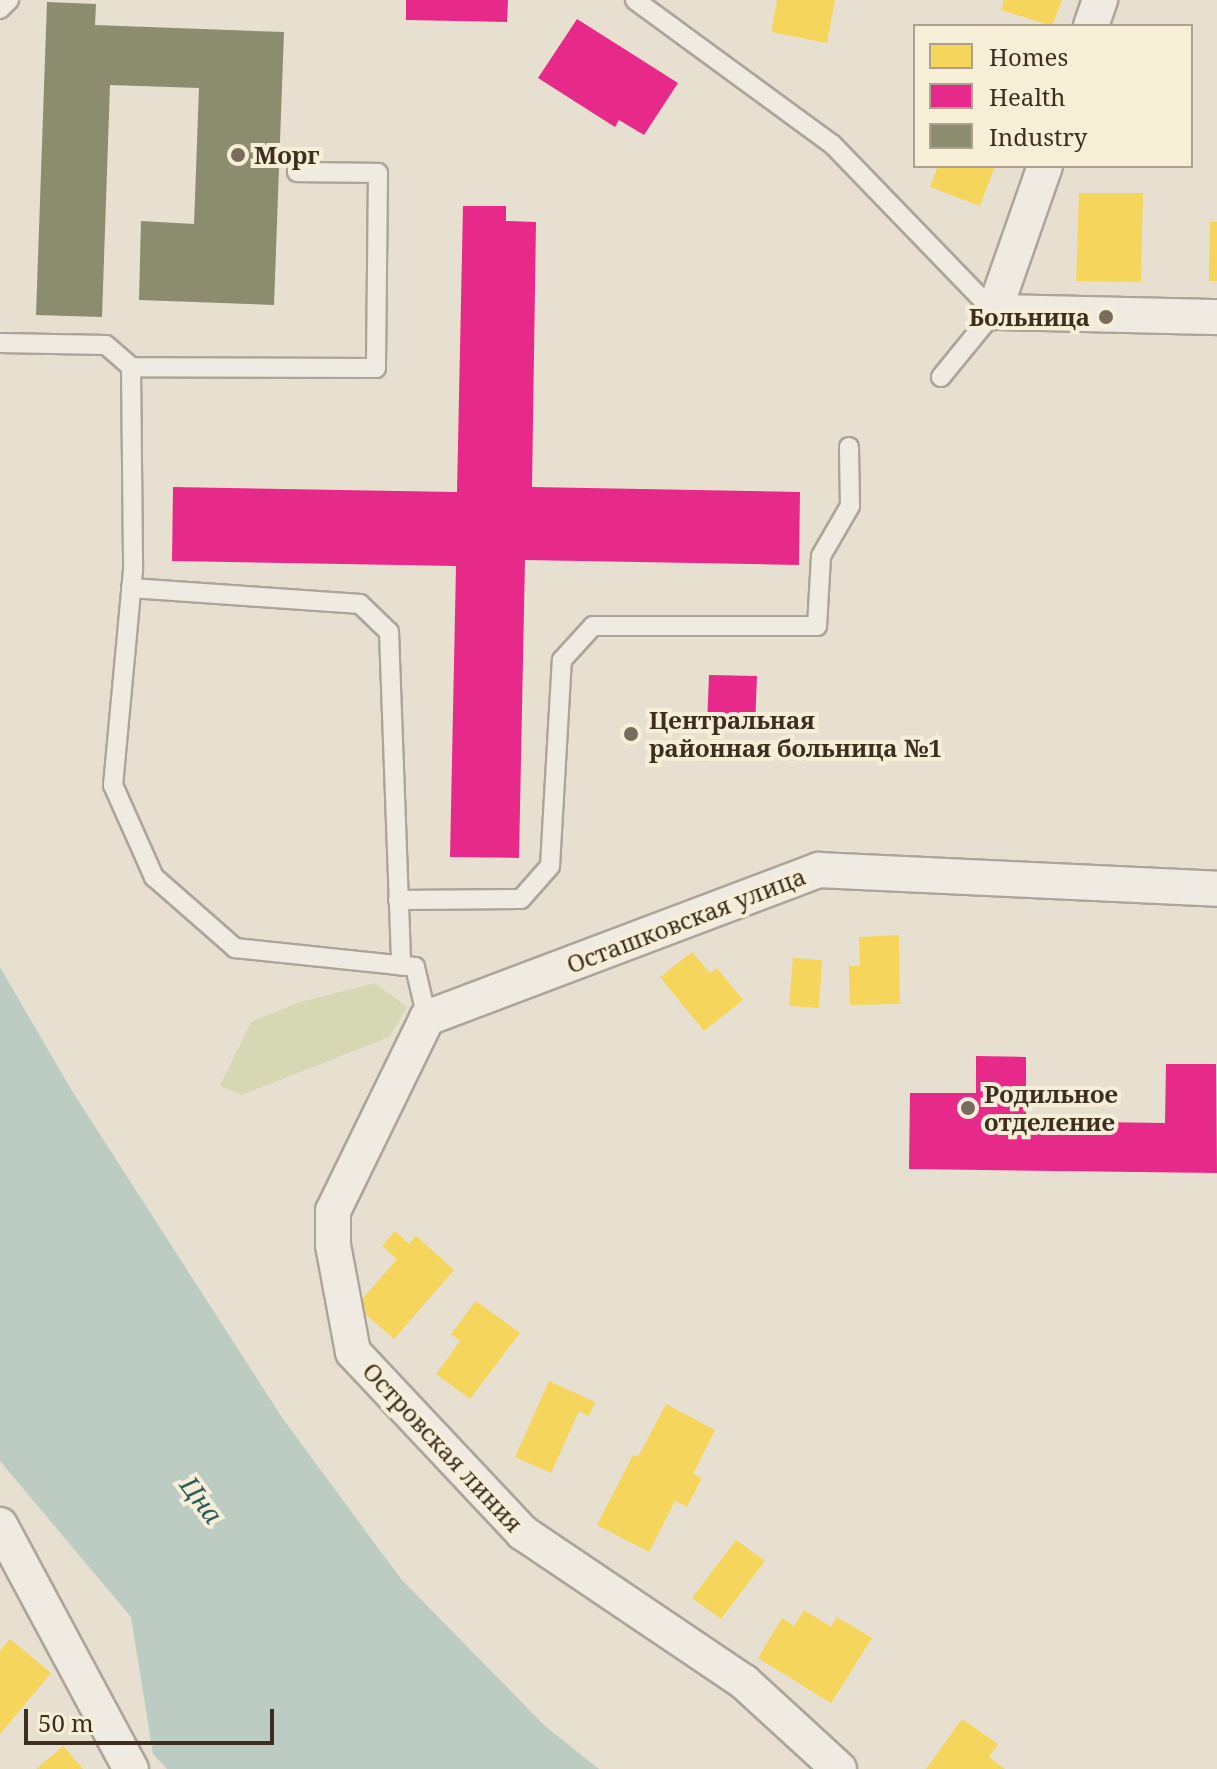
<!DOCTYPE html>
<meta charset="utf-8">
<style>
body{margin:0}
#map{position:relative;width:1217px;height:1769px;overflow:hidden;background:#e7e0d1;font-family:"Noto Serif",serif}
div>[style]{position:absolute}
.green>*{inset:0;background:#d6d7b3}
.water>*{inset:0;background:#bcccc2}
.homes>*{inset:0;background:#f6d55c}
.health>*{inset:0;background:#e7298a}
.industry>*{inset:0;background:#8c8c6e}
.roads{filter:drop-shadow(2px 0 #ada599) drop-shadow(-2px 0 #ada599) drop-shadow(0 2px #ada599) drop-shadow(0 -2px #ada599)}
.lane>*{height:18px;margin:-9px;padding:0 9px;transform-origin:9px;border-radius:9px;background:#efebe3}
.street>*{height:34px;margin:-17px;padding:0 17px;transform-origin:17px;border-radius:17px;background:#efebe3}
.dots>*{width:22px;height:22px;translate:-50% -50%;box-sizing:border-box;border:4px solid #f7eed8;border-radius:50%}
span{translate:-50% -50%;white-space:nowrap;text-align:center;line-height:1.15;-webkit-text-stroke:8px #f7eed8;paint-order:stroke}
.poi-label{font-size:24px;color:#3d2e20;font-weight:700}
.left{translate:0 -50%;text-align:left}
.right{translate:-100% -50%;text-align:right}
.street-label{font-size:24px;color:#3d2e20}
.water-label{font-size:26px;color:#2f5d5a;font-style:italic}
.legend{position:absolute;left:913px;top:24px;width:280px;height:144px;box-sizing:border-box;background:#f7eed8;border:2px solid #ada18e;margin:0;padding:10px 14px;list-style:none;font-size:24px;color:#3d2e20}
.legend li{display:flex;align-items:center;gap:16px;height:40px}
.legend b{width:40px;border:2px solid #ada18e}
.scale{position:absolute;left:24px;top:1709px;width:250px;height:36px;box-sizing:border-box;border:4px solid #3d2e20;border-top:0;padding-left:10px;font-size:24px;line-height:28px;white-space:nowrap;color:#3d2e20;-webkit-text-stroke:6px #f7eed8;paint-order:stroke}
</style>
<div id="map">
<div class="green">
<div style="clip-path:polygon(375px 983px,407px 1007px,389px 1037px,242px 1095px,220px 1086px,251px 1022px,297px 1003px)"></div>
</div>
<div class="water">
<div style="clip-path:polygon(0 967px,72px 1091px,283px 1419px,401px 1579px,545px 1726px,599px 1769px,167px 1769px,153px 1754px,131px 1617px,0 1461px)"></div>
</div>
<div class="homes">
<div style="clip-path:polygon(777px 0,835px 0,827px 43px,771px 32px)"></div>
<div style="clip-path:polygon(1004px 0,1062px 0,1052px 26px,1001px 10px)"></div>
<div style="clip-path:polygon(938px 166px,995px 166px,980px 206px,930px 187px)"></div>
<div style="clip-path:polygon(1079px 193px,1143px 193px,1141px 282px,1076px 281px)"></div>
<div style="clip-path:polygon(1210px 222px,1217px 222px,1217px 281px,1209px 281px)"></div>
<div style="clip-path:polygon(899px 935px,900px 1004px,850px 1005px,849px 966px,860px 966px,859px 937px)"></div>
<div style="clip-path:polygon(692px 952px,710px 973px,717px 968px,743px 1000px,704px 1031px,660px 977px)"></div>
<div style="clip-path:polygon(793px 958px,822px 960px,819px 1008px,789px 1006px)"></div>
<div style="clip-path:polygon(395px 1231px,409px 1244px,416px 1236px,454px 1270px,394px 1339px,356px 1306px,397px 1259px,382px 1246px)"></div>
<div style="clip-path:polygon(476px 1301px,520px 1333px,470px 1399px,436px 1374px,460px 1341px,451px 1334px)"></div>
<div style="clip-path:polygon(549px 1381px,595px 1402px,589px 1416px,579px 1411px,551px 1473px,515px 1457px)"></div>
<div style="clip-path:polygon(666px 1404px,715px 1430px,693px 1474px,702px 1478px,687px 1507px,675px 1501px,649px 1552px,597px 1525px,633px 1455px,638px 1457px)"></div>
<div style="clip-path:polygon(736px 1540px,765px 1561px,721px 1619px,692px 1598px)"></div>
<div style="clip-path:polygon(804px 1610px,831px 1627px,837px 1617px,872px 1638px,831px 1703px,758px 1658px,782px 1618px,794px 1626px)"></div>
<div style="clip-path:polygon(10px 1639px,51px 1673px,0 1734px,0 1651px)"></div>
<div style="clip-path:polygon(962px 1719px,998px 1744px,989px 1757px,1005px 1769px,926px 1769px)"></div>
<div style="clip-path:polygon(63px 1746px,83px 1769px,36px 1769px)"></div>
</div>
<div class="health">
<div style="clip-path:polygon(406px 0,508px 0,507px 22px,406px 20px)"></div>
<div style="clip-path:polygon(577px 19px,678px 83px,644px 135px,619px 120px,615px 127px,538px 78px)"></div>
<div style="clip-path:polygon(463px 206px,506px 206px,506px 221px,536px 222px,532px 487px,800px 492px,799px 565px,525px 560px,519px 858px,450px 857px,456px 566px,172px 561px,173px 487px,457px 492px)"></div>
<div style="clip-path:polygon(709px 675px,757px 676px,755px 727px,707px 726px)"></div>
<div style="clip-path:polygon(976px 1056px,1026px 1057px,1026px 1121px,1165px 1123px,1166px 1064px,1216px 1064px,1217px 1173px,909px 1169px,910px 1093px,976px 1093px)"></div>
</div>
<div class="industry">
<div style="clip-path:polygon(47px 2px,96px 4px,95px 25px,284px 32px,274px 305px,139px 300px,141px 221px,194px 224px,199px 88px,110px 85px,102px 317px,36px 315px)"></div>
</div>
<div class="roads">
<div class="lane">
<div style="left:635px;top:0;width:244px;rotate:36.2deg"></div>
<div style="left:832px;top:144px;width:233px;rotate:46deg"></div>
<div style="left:994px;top:312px;width:84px;rotate:129.2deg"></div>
<div style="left:0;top:9px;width:13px;rotate:-45deg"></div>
<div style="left:297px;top:172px;width:81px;rotate:0.7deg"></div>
<div style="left:378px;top:173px;width:195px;rotate:90.6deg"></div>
<div style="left:376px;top:368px;width:245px;rotate:-179.8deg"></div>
<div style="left:131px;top:367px;width:203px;rotate:89.4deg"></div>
<div style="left:133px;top:570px;width:216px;rotate:95.3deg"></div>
<div style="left:113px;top:785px;width:101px;rotate:66deg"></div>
<div style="left:154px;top:877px;width:108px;rotate:41.2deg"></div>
<div style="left:235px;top:948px;width:181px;rotate:6deg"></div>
<div style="left:415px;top:967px;width:52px;rotate:76.8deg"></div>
<div style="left:0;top:343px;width:106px;rotate:1.1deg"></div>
<div style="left:106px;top:345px;width:33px;rotate:41deg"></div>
<div style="left:131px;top:588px;width:230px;rotate:4deg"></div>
<div style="left:360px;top:604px;width:40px;rotate:44deg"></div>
<div style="left:389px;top:632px;width:334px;rotate:87.9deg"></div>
<div style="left:398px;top:900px;width:123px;rotate:-0.5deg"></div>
<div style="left:521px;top:899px;width:44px;rotate:-48.7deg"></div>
<div style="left:550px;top:866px;width:206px;rotate:-86.7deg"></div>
<div style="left:562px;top:660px;width:46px;rotate:-47.6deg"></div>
<div style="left:593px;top:626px;width:224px"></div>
<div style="left:817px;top:626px;width:70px;rotate:-86.7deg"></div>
<div style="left:821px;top:556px;width:58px;rotate:-59.9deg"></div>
<div style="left:850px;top:506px;width:59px;rotate:-91deg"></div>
</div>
<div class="street">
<div style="left:1091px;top:26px;width:28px;rotate:-71deg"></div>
<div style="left:1045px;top:166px;width:155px;rotate:109.3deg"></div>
<div style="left:994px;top:312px;width:223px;rotate:1.3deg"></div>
<div style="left:0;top:1525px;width:277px;rotate:61.8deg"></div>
<div style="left:839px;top:1769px;width:129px;rotate:-137.5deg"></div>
<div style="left:744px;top:1682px;width:267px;rotate:-146deg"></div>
<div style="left:523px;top:1533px;width:248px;rotate:-133.2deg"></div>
<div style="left:353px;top:1352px;width:109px;rotate:-100.6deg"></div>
<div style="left:333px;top:1245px;width:34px;rotate:-90deg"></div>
<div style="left:333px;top:1211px;width:215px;rotate:-64deg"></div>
<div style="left:427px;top:1018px;width:419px;rotate:-20.7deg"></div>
<div style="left:819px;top:870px;width:398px;rotate:2.7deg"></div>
</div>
</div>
<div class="dots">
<div style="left:238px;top:155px;background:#786c5e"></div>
<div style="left:1106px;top:317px;background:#786c5e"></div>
<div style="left:631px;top:734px;background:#786c5e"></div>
<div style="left:968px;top:1108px;background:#786c5e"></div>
</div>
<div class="poi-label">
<span class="left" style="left:254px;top:155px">Морг</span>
<span class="right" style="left:1090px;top:317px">Больница</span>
<span class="left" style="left:649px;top:734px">Центральная<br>районная больница №1</span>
<span class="left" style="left:984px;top:1108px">Родильное<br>отделение</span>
</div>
<div class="street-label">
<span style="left:686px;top:920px;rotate:-21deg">Осташковская улица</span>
<span style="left:443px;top:1447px;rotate:47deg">Островская линия</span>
</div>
<div class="water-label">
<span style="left:201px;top:1500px;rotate:53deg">Цна</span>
</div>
<ul class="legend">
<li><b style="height:22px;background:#f6d55c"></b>Homes</li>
<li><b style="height:22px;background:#e7298a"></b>Health</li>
<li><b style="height:22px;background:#8c8c6e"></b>Industry</li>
</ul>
<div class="scale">50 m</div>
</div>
